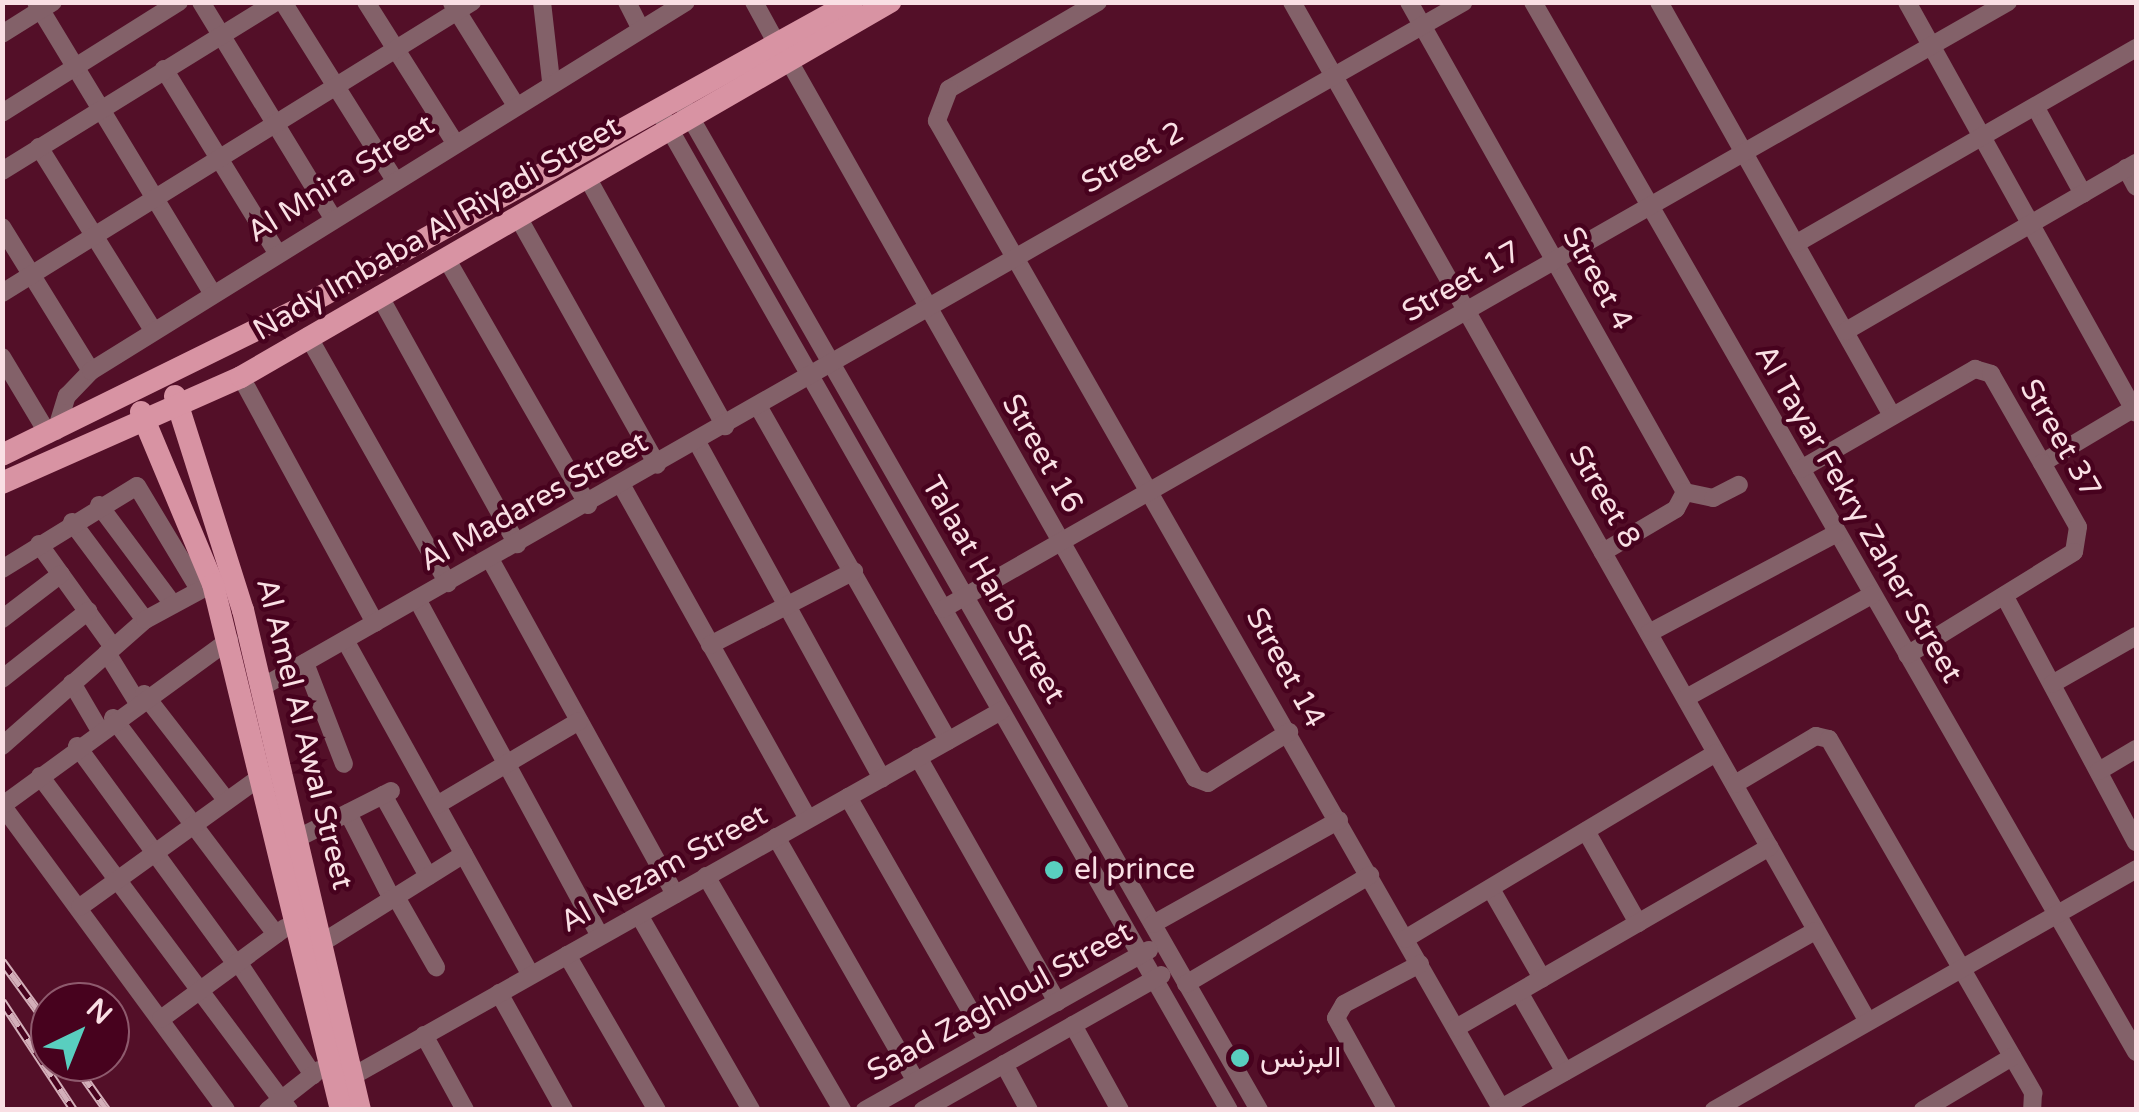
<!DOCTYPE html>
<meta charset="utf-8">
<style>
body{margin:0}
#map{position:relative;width:2139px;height:1112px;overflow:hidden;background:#530f28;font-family:"Varela Round",Vazirmatn,sans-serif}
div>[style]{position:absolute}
.minor>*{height:18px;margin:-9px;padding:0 9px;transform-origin:9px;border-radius:9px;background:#836169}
.major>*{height:22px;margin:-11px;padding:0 11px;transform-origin:11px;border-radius:11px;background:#d893a3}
.rail>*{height:9px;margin-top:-4.5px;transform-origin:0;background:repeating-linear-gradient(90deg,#47021e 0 15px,#d3afb9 0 30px);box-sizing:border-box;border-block:2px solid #d3afb9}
.dots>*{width:28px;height:28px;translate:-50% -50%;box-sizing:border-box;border:5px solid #47021e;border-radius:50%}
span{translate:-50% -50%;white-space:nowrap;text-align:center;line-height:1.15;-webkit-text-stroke:9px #47021e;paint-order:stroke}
.street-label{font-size:30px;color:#f9dfe4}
.poi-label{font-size:30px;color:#f9dfe4}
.left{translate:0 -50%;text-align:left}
.frame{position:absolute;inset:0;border:5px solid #f9dfe4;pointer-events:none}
.north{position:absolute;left:30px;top:982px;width:100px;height:100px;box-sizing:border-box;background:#47021e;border:2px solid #8e5a6d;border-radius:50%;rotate:43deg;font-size:28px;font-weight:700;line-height:40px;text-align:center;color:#f9dfe4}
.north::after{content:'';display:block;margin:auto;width:35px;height:45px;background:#59cebf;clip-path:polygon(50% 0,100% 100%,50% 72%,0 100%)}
</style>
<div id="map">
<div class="minor">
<div style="left:36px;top:2px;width:340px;rotate:58.8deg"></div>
<div style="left:201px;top:2px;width:252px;rotate:58.6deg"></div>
<div style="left:283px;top:2px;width:209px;rotate:57.9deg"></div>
<div style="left:366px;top:2px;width:165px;rotate:57.7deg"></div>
<div style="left:542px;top:2px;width:80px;rotate:83.5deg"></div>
<div style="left:627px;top:2px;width:30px;rotate:63deg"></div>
<div style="left:754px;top:2px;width:48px;rotate:61.3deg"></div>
<div style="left:1098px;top:2px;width:173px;rotate:149.7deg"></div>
<div style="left:949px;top:89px;width:34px;rotate:111deg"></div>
<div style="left:937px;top:121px;width:1139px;rotate:60.26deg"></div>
<div style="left:1292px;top:2px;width:1169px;rotate:60.54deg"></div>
<div style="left:1409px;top:2px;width:562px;rotate:60.61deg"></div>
<div style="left:1685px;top:492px;width:19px;rotate:118deg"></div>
<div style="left:1676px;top:509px;width:85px;rotate:149.5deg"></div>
<div style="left:1533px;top:2px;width:1211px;rotate:60.13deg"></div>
<div style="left:1659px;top:2px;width:475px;rotate:60.6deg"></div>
<div style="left:1907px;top:2px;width:470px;rotate:60.9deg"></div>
<div style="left:452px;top:3px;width:119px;rotate:58deg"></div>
<div style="left:2px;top:34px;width:60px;rotate:-32.1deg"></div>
<div style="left:789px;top:61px;width:824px;rotate:60.48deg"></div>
<div style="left:1195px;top:778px;width:14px;rotate:21deg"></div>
<div style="left:1208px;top:783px;width:96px;rotate:-32.2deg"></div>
<div style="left:164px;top:69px;width:214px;rotate:58.4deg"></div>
<div style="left:685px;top:108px;width:1155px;rotate:60.19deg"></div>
<div style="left:2036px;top:108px;width:98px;rotate:61.3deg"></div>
<div style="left:658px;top:109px;width:1152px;rotate:60.3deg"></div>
<div style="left:2px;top:113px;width:209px;rotate:-32.1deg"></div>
<div style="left:39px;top:147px;width:216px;rotate:58.1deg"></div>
<div style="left:2126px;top:168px;width:21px;rotate:62deg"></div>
<div style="left:2px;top:171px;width:322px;rotate:-31.7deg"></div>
<div style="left:587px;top:177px;width:285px;rotate:61deg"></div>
<div style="left:518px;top:217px;width:284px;rotate:60.7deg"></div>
<div style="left:2px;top:227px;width:169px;rotate:58.3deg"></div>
<div style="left:1797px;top:243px;width:391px;rotate:-29.9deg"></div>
<div style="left:446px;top:258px;width:285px;rotate:60.1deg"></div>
<div style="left:2px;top:293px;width:553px;rotate:-31.76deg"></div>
<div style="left:379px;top:295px;width:285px;rotate:61deg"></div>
<div style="left:1846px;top:331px;width:335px;rotate:-30.1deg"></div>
<div style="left:308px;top:336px;width:284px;rotate:60.5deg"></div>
<div style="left:2px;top:357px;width:90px;rotate:59.1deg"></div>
<div style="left:241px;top:377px;width:280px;rotate:61.4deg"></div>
<div style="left:758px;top:406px;width:385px;rotate:60.4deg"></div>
<div style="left:56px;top:431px;width:37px;rotate:-73deg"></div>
<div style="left:67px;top:396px;width:35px;rotate:-46deg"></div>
<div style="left:91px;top:371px;width:700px;rotate:-31.81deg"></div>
<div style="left:697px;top:442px;width:384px;rotate:61.2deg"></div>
<div style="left:2042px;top:463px;width:109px;rotate:-30.8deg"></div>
<div style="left:1801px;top:469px;width:201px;rotate:-29.9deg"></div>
<div style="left:1975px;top:369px;width:17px;rotate:17deg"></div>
<div style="left:1991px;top:374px;width:103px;rotate:60.2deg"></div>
<div style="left:2042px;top:463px;width:73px;rotate:60.6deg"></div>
<div style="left:2078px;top:527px;width:25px;rotate:99deg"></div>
<div style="left:2074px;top:552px;width:196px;rotate:148.3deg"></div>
<div style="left:622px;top:486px;width:381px;rotate:60.8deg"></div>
<div style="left:1685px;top:492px;width:29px;rotate:12deg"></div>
<div style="left:1713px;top:498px;width:29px;rotate:-27deg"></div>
<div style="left:99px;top:505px;width:122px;rotate:53.3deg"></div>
<div style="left:72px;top:522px;width:122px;rotate:53.3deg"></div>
<div style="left:39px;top:544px;width:127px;rotate:54.3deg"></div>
<div style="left:490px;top:559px;width:383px;rotate:61.1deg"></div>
<div style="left:2px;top:569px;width:158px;rotate:-31.6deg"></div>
<div style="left:137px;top:486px;width:120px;rotate:59deg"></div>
<div style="left:2005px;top:597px;width:278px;rotate:61.9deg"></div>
<div style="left:417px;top:599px;width:383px;rotate:61.5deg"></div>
<div style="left:943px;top:609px;width:1226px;rotate:-29.68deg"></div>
<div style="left:2px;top:619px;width:74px;rotate:-37.3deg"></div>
<div style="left:1649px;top:633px;width:213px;rotate:-28deg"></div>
<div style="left:345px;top:640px;width:383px;rotate:61deg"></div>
<div style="left:710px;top:645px;width:162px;rotate:-27.2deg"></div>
<div style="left:107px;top:653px;width:55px;rotate:58.3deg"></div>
<div style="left:305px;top:663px;width:108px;rotate:68.9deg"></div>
<div style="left:2px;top:679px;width:110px;rotate:-38.3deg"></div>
<div style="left:72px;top:683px;width:53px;rotate:59.6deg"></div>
<div style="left:2052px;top:684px;width:97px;rotate:-29.7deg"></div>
<div style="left:262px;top:687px;width:1383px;rotate:-29.68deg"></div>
<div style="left:144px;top:694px;width:135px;rotate:52.2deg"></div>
<div style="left:1686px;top:698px;width:213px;rotate:-29deg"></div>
<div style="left:113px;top:718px;width:271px;rotate:53deg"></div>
<div style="left:2px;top:746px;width:191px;rotate:-41.4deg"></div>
<div style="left:145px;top:620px;width:72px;rotate:-28.4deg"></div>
<div style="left:77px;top:746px;width:270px;rotate:53.9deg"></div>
<div style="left:918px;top:757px;width:282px;rotate:60.4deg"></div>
<div style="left:2099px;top:771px;width:43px;rotate:-30.7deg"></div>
<div style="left:40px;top:776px;width:417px;rotate:53.3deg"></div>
<div style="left:1735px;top:784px;width:94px;rotate:-30.7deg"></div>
<div style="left:1816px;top:736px;width:13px;rotate:13deg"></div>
<div style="left:1829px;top:739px;width:409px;rotate:60deg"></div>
<div style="left:2033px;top:1093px;width:17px;rotate:93deg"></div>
<div style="left:383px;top:795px;width:93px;rotate:60.9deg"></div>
<div style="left:848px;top:797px;width:280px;rotate:60.2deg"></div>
<div style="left:2px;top:805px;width:378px;rotate:53.7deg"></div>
<div style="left:3px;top:805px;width:280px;rotate:-36.1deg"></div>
<div style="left:437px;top:805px;width:165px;rotate:-30.6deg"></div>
<div style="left:348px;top:813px;width:97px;rotate:62.9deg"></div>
<div style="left:1586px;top:831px;width:106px;rotate:60.5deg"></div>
<div style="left:300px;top:837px;width:102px;rotate:-26.8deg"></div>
<div style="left:776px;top:837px;width:281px;rotate:60.2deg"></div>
<div style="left:706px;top:876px;width:271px;rotate:59.8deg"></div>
<div style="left:1491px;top:889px;width:103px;rotate:60.2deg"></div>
<div style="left:396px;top:897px;width:81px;rotate:60.3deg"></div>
<div style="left:80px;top:907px;width:226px;rotate:-35.8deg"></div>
<div style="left:639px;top:915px;width:225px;rotate:60.1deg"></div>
<div style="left:1153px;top:924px;width:213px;rotate:-29.2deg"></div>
<div style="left:1405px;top:939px;width:362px;rotate:-30.9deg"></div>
<div style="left:312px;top:949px;width:179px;rotate:-32deg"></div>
<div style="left:567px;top:955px;width:179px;rotate:59.9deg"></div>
<div style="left:238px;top:962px;width:136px;rotate:56.4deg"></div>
<div style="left:1186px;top:984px;width:214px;rotate:-30.6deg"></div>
<div style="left:1519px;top:992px;width:92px;rotate:60.1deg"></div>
<div style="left:499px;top:993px;width:134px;rotate:60.9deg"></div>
<div style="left:161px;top:1019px;width:154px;rotate:-36.3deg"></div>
<div style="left:1073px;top:1025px;width:97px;rotate:61.1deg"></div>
<div style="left:1456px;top:1028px;width:362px;rotate:-30deg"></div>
<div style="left:424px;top:1035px;width:85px;rotate:61.3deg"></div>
<div style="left:1004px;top:1064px;width:52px;rotate:61.5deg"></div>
<div style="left:353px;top:1076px;width:744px;rotate:-29.39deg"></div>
<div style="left:1501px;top:1108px;width:360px;rotate:-29.4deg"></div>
<div style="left:268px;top:1110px;width:65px;rotate:-38.1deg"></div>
<div style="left:865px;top:1110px;width:326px;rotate:-29.4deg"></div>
<div style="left:923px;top:1110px;width:274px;rotate:-29.5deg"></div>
<div style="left:1387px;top:1110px;width:105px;rotate:-119deg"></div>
<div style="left:1336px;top:1018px;width:16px;rotate:-60deg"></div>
<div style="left:1344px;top:1004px;width:86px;rotate:-27.8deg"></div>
<div style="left:1714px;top:1110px;width:486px;rotate:-29.7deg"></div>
<div style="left:1923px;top:1110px;width:104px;rotate:-30.8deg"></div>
</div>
<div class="major">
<div style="left:175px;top:396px;width:225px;rotate:72.4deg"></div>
<div style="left:243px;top:610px;width:514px;rotate:76.83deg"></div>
<div style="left:141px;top:412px;width:186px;rotate:67.3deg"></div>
<div style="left:213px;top:584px;width:541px;rotate:76.32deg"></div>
<div style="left:2px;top:455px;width:326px;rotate:-26.2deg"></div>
<div style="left:295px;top:311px;width:637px;rotate:-29.02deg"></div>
<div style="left:2px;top:483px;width:261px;rotate:-23.9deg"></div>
<div style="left:241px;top:377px;width:750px;rotate:-30.02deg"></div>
</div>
<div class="rail">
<div style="left:2px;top:961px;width:82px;rotate:54deg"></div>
<div style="left:2px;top:1001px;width:131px;rotate:56.6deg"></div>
<div style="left:73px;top:1062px;width:59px;rotate:54.7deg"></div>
</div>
<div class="dots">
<div style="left:1054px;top:870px;background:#59cebf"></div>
<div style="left:1240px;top:1058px;background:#59cebf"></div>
</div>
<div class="street-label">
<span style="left:1133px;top:158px;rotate:-30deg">Street 2</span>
<span style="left:341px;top:179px;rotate:-32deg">Al Mnira Street</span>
<span style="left:437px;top:229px;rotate:-30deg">Nady Imbaba Al Riyadi Street</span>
<span style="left:1597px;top:279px;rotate:61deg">Street 4</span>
<span style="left:1462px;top:282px;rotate:-30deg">Street 17</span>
<span style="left:2060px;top:439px;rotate:60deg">Street 37</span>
<span style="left:1042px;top:454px;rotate:60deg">Street 16</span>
<span style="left:1604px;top:497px;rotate:60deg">Street 8</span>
<span style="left:534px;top:502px;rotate:-29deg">Al Madares Street</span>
<span style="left:1858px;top:514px;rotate:60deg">Al Tayar Fekry Zaher Street</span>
<span style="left:993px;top:590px;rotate:60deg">Talaat Harb Street</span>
<span style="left:1285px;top:668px;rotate:61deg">Street 14</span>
<span style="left:304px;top:734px;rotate:76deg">Al Amel Al Awal Street</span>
<span style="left:664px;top:869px;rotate:-29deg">Al Nezam Street</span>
<span style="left:1000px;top:1002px;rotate:-29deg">Saad Zaghloul Street</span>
</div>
<div class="poi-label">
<span class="left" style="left:1074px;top:870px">el prince</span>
<span class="left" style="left:1260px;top:1058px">البرنس</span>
</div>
<div class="frame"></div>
<div class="north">N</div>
</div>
